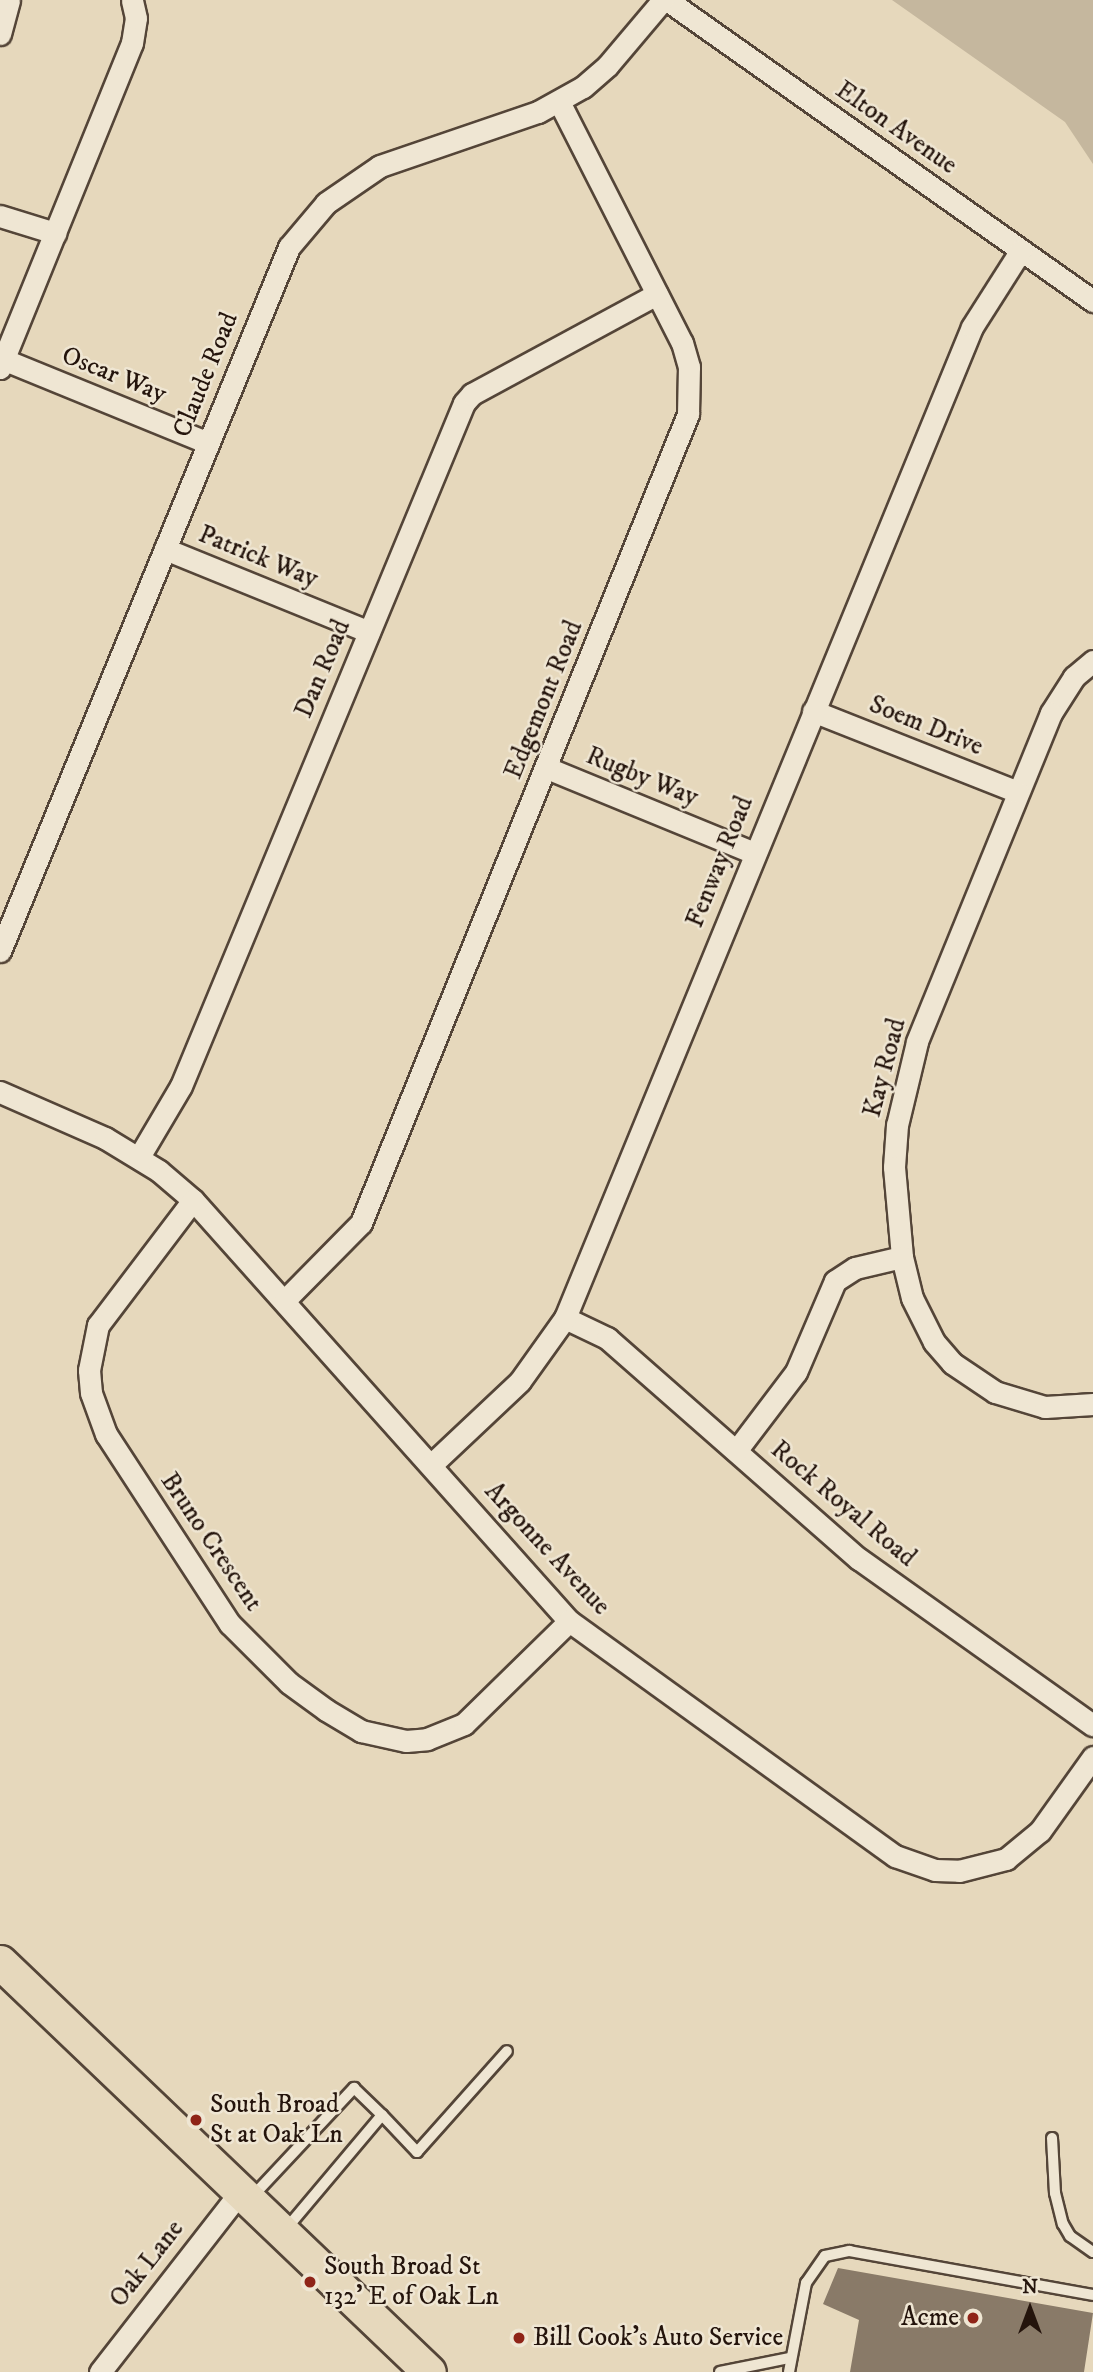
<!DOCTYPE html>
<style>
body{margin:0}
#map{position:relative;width:1093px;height:2372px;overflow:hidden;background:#e6d8bc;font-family:"IM FELL DW Pica",serif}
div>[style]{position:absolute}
.green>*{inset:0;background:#c5b79e}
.building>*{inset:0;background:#897a68}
.roads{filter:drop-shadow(2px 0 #544538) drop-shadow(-2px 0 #544538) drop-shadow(0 2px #544538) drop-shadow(0 -2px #544538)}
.service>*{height:10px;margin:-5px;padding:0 5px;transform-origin:5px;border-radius:5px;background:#efe6d3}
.minor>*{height:21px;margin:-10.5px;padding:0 10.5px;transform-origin:10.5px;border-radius:10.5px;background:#efe6d3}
.primary>*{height:33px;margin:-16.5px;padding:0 16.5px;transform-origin:16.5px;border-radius:16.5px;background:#e6d8bc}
.dots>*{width:19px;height:19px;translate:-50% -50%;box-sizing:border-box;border:4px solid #efe6d3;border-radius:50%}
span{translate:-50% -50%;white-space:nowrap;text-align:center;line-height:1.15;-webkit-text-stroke:5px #efe6d3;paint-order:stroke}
.street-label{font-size:26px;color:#24140c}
.poi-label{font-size:26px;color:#24140c}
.left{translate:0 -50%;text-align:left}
.right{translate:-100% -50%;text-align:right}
.north{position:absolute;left:995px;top:2274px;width:70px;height:70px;-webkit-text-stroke:5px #efe6d3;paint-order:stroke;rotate:0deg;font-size:19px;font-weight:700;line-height:28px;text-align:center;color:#24140c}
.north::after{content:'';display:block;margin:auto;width:24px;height:32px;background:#24140c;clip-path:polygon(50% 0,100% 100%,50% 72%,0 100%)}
</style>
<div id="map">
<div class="green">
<div style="clip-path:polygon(892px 0,1093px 0,1093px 164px,1065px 122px)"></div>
</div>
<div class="building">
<div style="clip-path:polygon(838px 2268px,1093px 2313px,1084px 2372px,850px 2372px,859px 2320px,823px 2304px)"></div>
</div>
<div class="roads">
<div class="service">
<div style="left:382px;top:2115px;width:51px;rotate:46.6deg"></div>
<div style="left:417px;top:2152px;width:135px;rotate:-48.3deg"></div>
<div style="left:1052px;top:2138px;width:55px;rotate:86.9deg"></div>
<div style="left:1055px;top:2193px;width:32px;rotate:76deg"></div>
<div style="left:1063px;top:2224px;width:14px;rotate:60deg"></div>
<div style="left:1070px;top:2236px;width:28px;rotate:35deg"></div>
<div style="left:251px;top:2198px;width:151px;rotate:-46.9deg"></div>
<div style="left:354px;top:2088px;width:39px;rotate:44deg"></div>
<div style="left:382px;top:2115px;width:150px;rotate:130.1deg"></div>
<div style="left:720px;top:2372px;width:70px;rotate:-11.5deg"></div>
<div style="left:789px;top:2372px;width:91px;rotate:-79.2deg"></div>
<div style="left:806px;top:2283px;width:33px;rotate:-55deg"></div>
<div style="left:825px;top:2256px;width:25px;rotate:-12deg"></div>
<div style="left:849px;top:2251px;width:248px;rotate:10.2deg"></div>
</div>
<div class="minor">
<div style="left:667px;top:0;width:522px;rotate:35.24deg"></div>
<div style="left:0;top:34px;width:35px;rotate:-75deg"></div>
<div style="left:0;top:216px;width:58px;rotate:17.2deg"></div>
<div style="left:0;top:358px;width:225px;rotate:22.2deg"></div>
<div style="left:0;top:368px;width:351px;rotate:-67.9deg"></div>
<div style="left:132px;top:43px;width:25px;rotate:-81deg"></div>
<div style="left:136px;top:18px;width:18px;rotate:-103deg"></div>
<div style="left:165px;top:549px;width:220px;rotate:22.1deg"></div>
<div style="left:1093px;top:661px;width:25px;rotate:140deg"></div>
<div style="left:1074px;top:677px;width:43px;rotate:122.6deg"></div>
<div style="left:1051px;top:713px;width:355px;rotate:112.2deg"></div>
<div style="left:917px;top:1042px;width:85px;rotate:103.5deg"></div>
<div style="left:897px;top:1125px;width:42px;rotate:94.1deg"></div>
<div style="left:894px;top:1167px;width:90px;rotate:84.9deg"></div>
<div style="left:902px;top:1257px;width:42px;rotate:76.3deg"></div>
<div style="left:912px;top:1298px;width:49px;rotate:63.4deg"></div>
<div style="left:934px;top:1342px;width:28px;rotate:49deg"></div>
<div style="left:952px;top:1363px;width:52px;rotate:34deg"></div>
<div style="left:995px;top:1392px;width:52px;rotate:16.7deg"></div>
<div style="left:1045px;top:1407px;width:48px;rotate:-3.6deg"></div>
<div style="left:813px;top:711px;width:220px;rotate:21.6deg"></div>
<div style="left:547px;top:768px;width:224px;rotate:22.3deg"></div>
<div style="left:0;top:951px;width:761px;rotate:-67.68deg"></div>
<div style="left:289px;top:247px;width:57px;rotate:-49.9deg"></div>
<div style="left:326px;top:203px;width:65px;rotate:-34.4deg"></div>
<div style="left:380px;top:166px;width:167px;rotate:-18.9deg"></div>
<div style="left:538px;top:112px;width:51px;rotate:-29.1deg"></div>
<div style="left:583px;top:87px;width:33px;rotate:-41deg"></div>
<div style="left:608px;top:65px;width:85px;rotate:-49.8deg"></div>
<div style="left:0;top:1092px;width:115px;rotate:23.7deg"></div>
<div style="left:105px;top:1138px;width:63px;rotate:31.4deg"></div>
<div style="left:159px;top:1171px;width:45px;rotate:40.5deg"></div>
<div style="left:193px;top:1200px;width:564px;rotate:48.23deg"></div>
<div style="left:569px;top:1621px;width:402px;rotate:35.8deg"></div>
<div style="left:895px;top:1856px;width:42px;rotate:19.3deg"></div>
<div style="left:935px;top:1870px;width:24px;rotate:2deg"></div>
<div style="left:959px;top:1871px;width:49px;rotate:-14.3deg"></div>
<div style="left:1006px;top:1859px;width:44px;rotate:-39.5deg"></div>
<div style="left:1040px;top:1831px;width:91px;rotate:-54.4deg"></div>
<div style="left:139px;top:1157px;width:82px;rotate:-59.4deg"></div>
<div style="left:181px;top:1086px;width:739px;rotate:-67.49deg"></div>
<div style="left:464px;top:403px;width:12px;rotate:-48deg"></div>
<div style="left:472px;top:394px;width:210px;rotate:-28.4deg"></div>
<div style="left:193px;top:1200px;width:157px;rotate:127.2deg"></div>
<div style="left:98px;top:1325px;width:46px;rotate:101.3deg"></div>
<div style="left:89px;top:1370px;width:23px;rotate:85deg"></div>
<div style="left:91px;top:1393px;width:44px;rotate:69.9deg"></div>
<div style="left:106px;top:1434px;width:227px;rotate:56.9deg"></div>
<div style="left:230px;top:1624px;width:83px;rotate:45deg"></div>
<div style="left:289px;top:1683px;width:46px;rotate:36.1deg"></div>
<div style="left:326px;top:1710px;width:41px;rotate:31deg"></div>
<div style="left:361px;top:1731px;width:46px;rotate:12.5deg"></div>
<div style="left:406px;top:1741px;width:21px;rotate:-5deg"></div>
<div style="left:427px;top:1739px;width:40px;rotate:-22deg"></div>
<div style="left:464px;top:1724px;width:147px;rotate:-44.4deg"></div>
<div style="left:285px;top:1300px;width:108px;rotate:-45.4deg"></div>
<div style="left:361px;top:1223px;width:873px;rotate:-67.99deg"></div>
<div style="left:688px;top:414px;width:47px;rotate:-88.8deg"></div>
<div style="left:689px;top:367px;width:25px;rotate:-106deg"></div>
<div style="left:682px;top:343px;width:271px;rotate:-117deg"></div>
<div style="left:565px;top:1318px;width:47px;rotate:25.5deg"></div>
<div style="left:607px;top:1338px;width:335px;rotate:41.3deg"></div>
<div style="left:859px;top:1559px;width:287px;rotate:35.4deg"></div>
<div style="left:736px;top:1451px;width:99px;rotate:-52.8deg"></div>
<div style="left:796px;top:1372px;width:99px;rotate:-66.8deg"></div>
<div style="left:835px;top:1281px;width:24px;rotate:-33deg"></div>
<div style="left:855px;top:1268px;width:48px;rotate:-13.2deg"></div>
<div style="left:431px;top:1465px;width:122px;rotate:-43.3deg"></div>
<div style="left:520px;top:1381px;width:77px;rotate:-54.5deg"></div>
<div style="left:565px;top:1318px;width:1071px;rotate:-67.67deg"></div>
<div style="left:972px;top:327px;width:91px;rotate:-57.5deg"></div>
<div style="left:100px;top:2372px;width:228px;rotate:-52.1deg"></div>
</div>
<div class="primary">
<div style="left:0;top:1962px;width:593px;rotate:43.7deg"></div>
</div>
</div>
<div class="dots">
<div style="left:196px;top:2120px;background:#8f2418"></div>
<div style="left:310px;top:2282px;background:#8f2418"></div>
<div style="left:973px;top:2318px;background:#8f2418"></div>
<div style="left:519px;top:2338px;background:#8f2418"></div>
</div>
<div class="street-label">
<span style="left:896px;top:128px;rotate:35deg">Elton Avenue</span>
<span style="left:114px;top:375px;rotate:22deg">Oscar Way</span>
<span style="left:206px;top:375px;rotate:-68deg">Claude Road</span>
<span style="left:258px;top:557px;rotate:22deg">Patrick Way</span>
<span style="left:323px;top:669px;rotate:-67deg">Dan Road</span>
<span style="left:544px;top:700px;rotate:-68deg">Edgemont Road</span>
<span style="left:926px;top:726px;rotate:22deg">Soem Drive</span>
<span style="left:642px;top:777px;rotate:22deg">Rugby Way</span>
<span style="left:720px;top:862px;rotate:-68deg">Fenway Road</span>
<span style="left:885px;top:1068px;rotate:-75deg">Kay Road</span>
<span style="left:843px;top:1504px;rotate:40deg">Rock Royal Road</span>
<span style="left:211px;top:1542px;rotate:56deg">Bruno Crescent</span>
<span style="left:547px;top:1549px;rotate:47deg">Argonne Avenue</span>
<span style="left:147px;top:2264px;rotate:-52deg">Oak Lane</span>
</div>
<div class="poi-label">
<span class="left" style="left:210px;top:2120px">South Broad<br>St at Oak Ln</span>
<span class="left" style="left:324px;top:2282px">South Broad St<br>132' E of Oak Ln</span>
<span class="right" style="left:959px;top:2318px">Acme</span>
<span class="left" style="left:533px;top:2338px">Bill Cook's Auto Service</span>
</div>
<div class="north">N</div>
</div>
